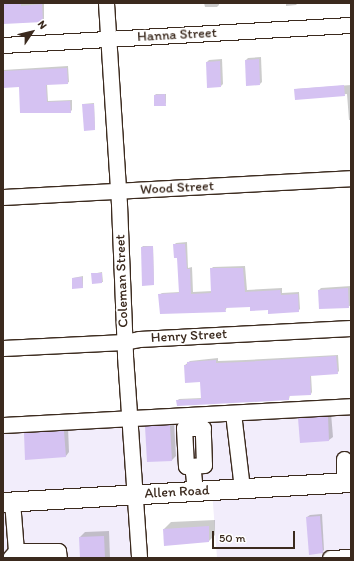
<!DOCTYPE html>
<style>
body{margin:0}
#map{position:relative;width:354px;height:561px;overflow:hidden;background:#fff;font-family:Itim,sans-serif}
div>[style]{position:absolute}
.built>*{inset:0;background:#f2edfb}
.shadow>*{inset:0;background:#0003}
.building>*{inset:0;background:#d5c2f2}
.roads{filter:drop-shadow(1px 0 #3b2a1e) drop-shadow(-1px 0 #3b2a1e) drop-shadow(0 1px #3b2a1e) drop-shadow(0 -1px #3b2a1e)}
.minor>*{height:15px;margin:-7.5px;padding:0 7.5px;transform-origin:7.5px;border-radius:7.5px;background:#fff}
.major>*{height:19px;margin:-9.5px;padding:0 9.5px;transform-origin:9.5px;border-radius:9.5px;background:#fff}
span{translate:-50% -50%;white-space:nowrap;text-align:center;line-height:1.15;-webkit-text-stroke:3.5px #fff;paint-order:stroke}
.street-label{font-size:14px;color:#3b2a1e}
.frame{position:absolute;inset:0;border:4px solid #3b2a1e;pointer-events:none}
.north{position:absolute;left:12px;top:12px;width:40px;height:40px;-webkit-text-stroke:3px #fff;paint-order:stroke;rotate:55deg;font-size:11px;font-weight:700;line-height:16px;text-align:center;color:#3b2a1e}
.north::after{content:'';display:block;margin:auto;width:14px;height:18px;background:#3b2a1e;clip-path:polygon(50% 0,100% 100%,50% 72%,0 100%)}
.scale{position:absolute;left:212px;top:531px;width:83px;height:18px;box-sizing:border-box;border:2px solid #3b2a1e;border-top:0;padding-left:5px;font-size:12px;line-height:14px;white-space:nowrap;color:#3b2a1e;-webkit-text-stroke:3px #fff;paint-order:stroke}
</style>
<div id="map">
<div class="built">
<div style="clip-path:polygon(351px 406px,351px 557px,217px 558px,212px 490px,134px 494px,139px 558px,3px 558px,3px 425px)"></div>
</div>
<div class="shadow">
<div style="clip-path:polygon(3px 3px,44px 3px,44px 19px,43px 21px,3px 23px)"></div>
<div style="clip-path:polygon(204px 3px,219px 3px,219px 5px,217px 7px,205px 7px)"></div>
<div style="clip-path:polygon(243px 3px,254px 3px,243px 4px)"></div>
<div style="clip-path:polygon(286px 3px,298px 3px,296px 5px,286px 6px)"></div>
<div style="clip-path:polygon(261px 57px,262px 82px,260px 84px,246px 60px,248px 58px)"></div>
<div style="clip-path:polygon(222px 59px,223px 84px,221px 86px,207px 62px,209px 60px)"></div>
<div style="clip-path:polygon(68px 66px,69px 82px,67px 83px,47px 84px,48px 101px,72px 100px,72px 110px,70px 112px,21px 112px,20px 86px,3px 87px,3px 70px)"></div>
<div style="clip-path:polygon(351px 85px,351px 120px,349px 120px,347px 94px,296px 99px,296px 89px)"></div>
<div style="clip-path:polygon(156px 94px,166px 94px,166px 104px,155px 95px)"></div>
<div style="clip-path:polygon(94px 103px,95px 128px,94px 129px,83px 104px)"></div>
<div style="clip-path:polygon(187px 242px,188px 268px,192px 267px,193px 292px,212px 291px,211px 269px,213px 267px,245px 266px,247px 290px,282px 288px,282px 293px,299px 292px,300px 309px,298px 311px,251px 306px,227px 307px,225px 311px,159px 295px,162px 293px,180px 292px,178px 257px,174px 245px,176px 243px)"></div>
<div style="clip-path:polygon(143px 246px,153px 246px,154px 284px,142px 247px)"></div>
<div style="clip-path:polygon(102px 272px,103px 282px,102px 282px,92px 274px)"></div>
<div style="clip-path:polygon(83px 276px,83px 286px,82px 287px,73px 278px)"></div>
<div style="clip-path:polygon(351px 286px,351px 306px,320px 308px,319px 290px,321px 288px)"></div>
<div style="clip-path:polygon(338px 355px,339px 371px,337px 373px,311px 375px,312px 392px,311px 394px,290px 395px,289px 399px,178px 400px,179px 399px,202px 398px,201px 381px,186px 382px,185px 365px,190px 361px,218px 358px,218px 361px,246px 360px)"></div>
<div style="clip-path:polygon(331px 413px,333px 437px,329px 440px,301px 442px,299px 418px,303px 415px)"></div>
<div style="clip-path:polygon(174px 422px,176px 456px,172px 460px,148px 461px,146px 427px,150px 423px)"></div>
<div style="clip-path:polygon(68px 427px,69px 452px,66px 456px,25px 433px,29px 430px)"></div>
<div style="clip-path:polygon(322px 514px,324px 550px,322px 552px,307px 517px,310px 515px)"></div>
<div style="clip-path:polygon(215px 520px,215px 535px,208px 542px,164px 529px,171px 522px)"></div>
<div style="clip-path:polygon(109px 531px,110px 558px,81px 558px,80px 537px,85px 532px)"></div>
</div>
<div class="building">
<div style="clip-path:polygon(21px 3px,21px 6px,42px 4px,43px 22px,3px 24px,3px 4px)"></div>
<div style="clip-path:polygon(259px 59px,260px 85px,246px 86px,245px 60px)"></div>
<div style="clip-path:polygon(220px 61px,221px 87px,207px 88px,206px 62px)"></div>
<div style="clip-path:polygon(67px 68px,68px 84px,46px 85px,47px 102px,70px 101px,71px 113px,20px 113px,19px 87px,3px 88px,3px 71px)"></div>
<div style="clip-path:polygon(344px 85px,345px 96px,295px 100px,294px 89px)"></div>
<div style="clip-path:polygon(165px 94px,166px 106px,154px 106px,154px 95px)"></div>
<div style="clip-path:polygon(82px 104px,94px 104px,95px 130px,84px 131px)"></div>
<div style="clip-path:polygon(173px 244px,185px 244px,187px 269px,190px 269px,191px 294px,211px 293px,210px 268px,243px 268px,245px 292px,280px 290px,281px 295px,298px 294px,299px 312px,268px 314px,268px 310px,250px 311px,250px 307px,225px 308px,226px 312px,160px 314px,158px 294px,179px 293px,177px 258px,174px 258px)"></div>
<div style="clip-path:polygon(153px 246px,154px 285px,142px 286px,141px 247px)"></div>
<div style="clip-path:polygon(91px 273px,102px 273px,102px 283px,92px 284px)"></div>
<div style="clip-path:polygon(82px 277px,83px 288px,72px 289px,72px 278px)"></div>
<div style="clip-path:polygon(348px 288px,349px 308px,319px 309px,318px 290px)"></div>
<div style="clip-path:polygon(336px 356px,338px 374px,310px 376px,311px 395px,289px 396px,289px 400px,177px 406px,176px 400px,201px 399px,200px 382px,185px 383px,184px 365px,187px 365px,187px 362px,216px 360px,216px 363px,243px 362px)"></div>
<div style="clip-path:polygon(328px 416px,329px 441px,300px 443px,298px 418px)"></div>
<div style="clip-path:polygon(170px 425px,172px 461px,147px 462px,145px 426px)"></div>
<div style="clip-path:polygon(64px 431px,66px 457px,25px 460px,24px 433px)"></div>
<div style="clip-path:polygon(320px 516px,323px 553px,309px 555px,306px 517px)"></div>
<div style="clip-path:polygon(209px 526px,209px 542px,164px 546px,163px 529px)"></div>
<div style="clip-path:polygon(104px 536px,105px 558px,80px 558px,79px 537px)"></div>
</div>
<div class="roads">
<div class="minor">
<div style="left:106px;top:3px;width:201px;rotate:86.3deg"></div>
<div style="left:119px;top:204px;width:152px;rotate:87.7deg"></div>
<div style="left:125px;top:356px;width:202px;rotate:86deg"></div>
<div style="left:3px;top:45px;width:349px;rotate:-3.3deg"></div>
<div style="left:3px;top:197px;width:349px;rotate:-3.1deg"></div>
<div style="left:3px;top:348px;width:121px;rotate:-2.8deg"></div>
<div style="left:124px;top:342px;width:15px;rotate:-11deg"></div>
<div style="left:139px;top:339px;width:212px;rotate:-3deg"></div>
<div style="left:233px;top:413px;width:76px;rotate:83.2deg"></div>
<div style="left:3px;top:425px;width:349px;rotate:-3.1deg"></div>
<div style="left:344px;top:459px;width:24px;rotate:90deg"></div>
<div style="left:190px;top:466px;width:14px;rotate:-4deg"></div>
<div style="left:204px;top:465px;width:37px;rotate:-92deg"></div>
<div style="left:203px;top:428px;width:19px;rotate:180deg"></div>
<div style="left:184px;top:428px;width:38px;rotate:87deg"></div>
<div style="left:186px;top:466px;width:4px"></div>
<div style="left:190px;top:466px;width:7px;rotate:63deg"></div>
<div style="left:193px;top:472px;width:19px;rotate:84deg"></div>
<div style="left:16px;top:551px;width:42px"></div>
<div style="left:58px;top:551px;width:7px;rotate:82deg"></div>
<div style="left:10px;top:558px;width:9px;rotate:-49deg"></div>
<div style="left:16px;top:551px;width:50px;rotate:-94.6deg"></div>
<div style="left:330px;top:558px;width:21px;rotate:-3deg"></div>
</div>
<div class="major">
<div style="left:3px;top:502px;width:349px;rotate:-3.3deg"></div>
</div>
</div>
<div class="street-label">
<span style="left:177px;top:35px;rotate:-3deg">Hanna Street</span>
<span style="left:177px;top:188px;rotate:-3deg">Wood Street</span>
<span style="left:122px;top:281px;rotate:-92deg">Coleman Street</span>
<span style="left:189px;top:336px;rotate:-3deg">Henry Street</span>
<span style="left:177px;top:492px;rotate:-3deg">Allen Road</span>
</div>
<div class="frame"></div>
<div class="north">N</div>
<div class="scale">50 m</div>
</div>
